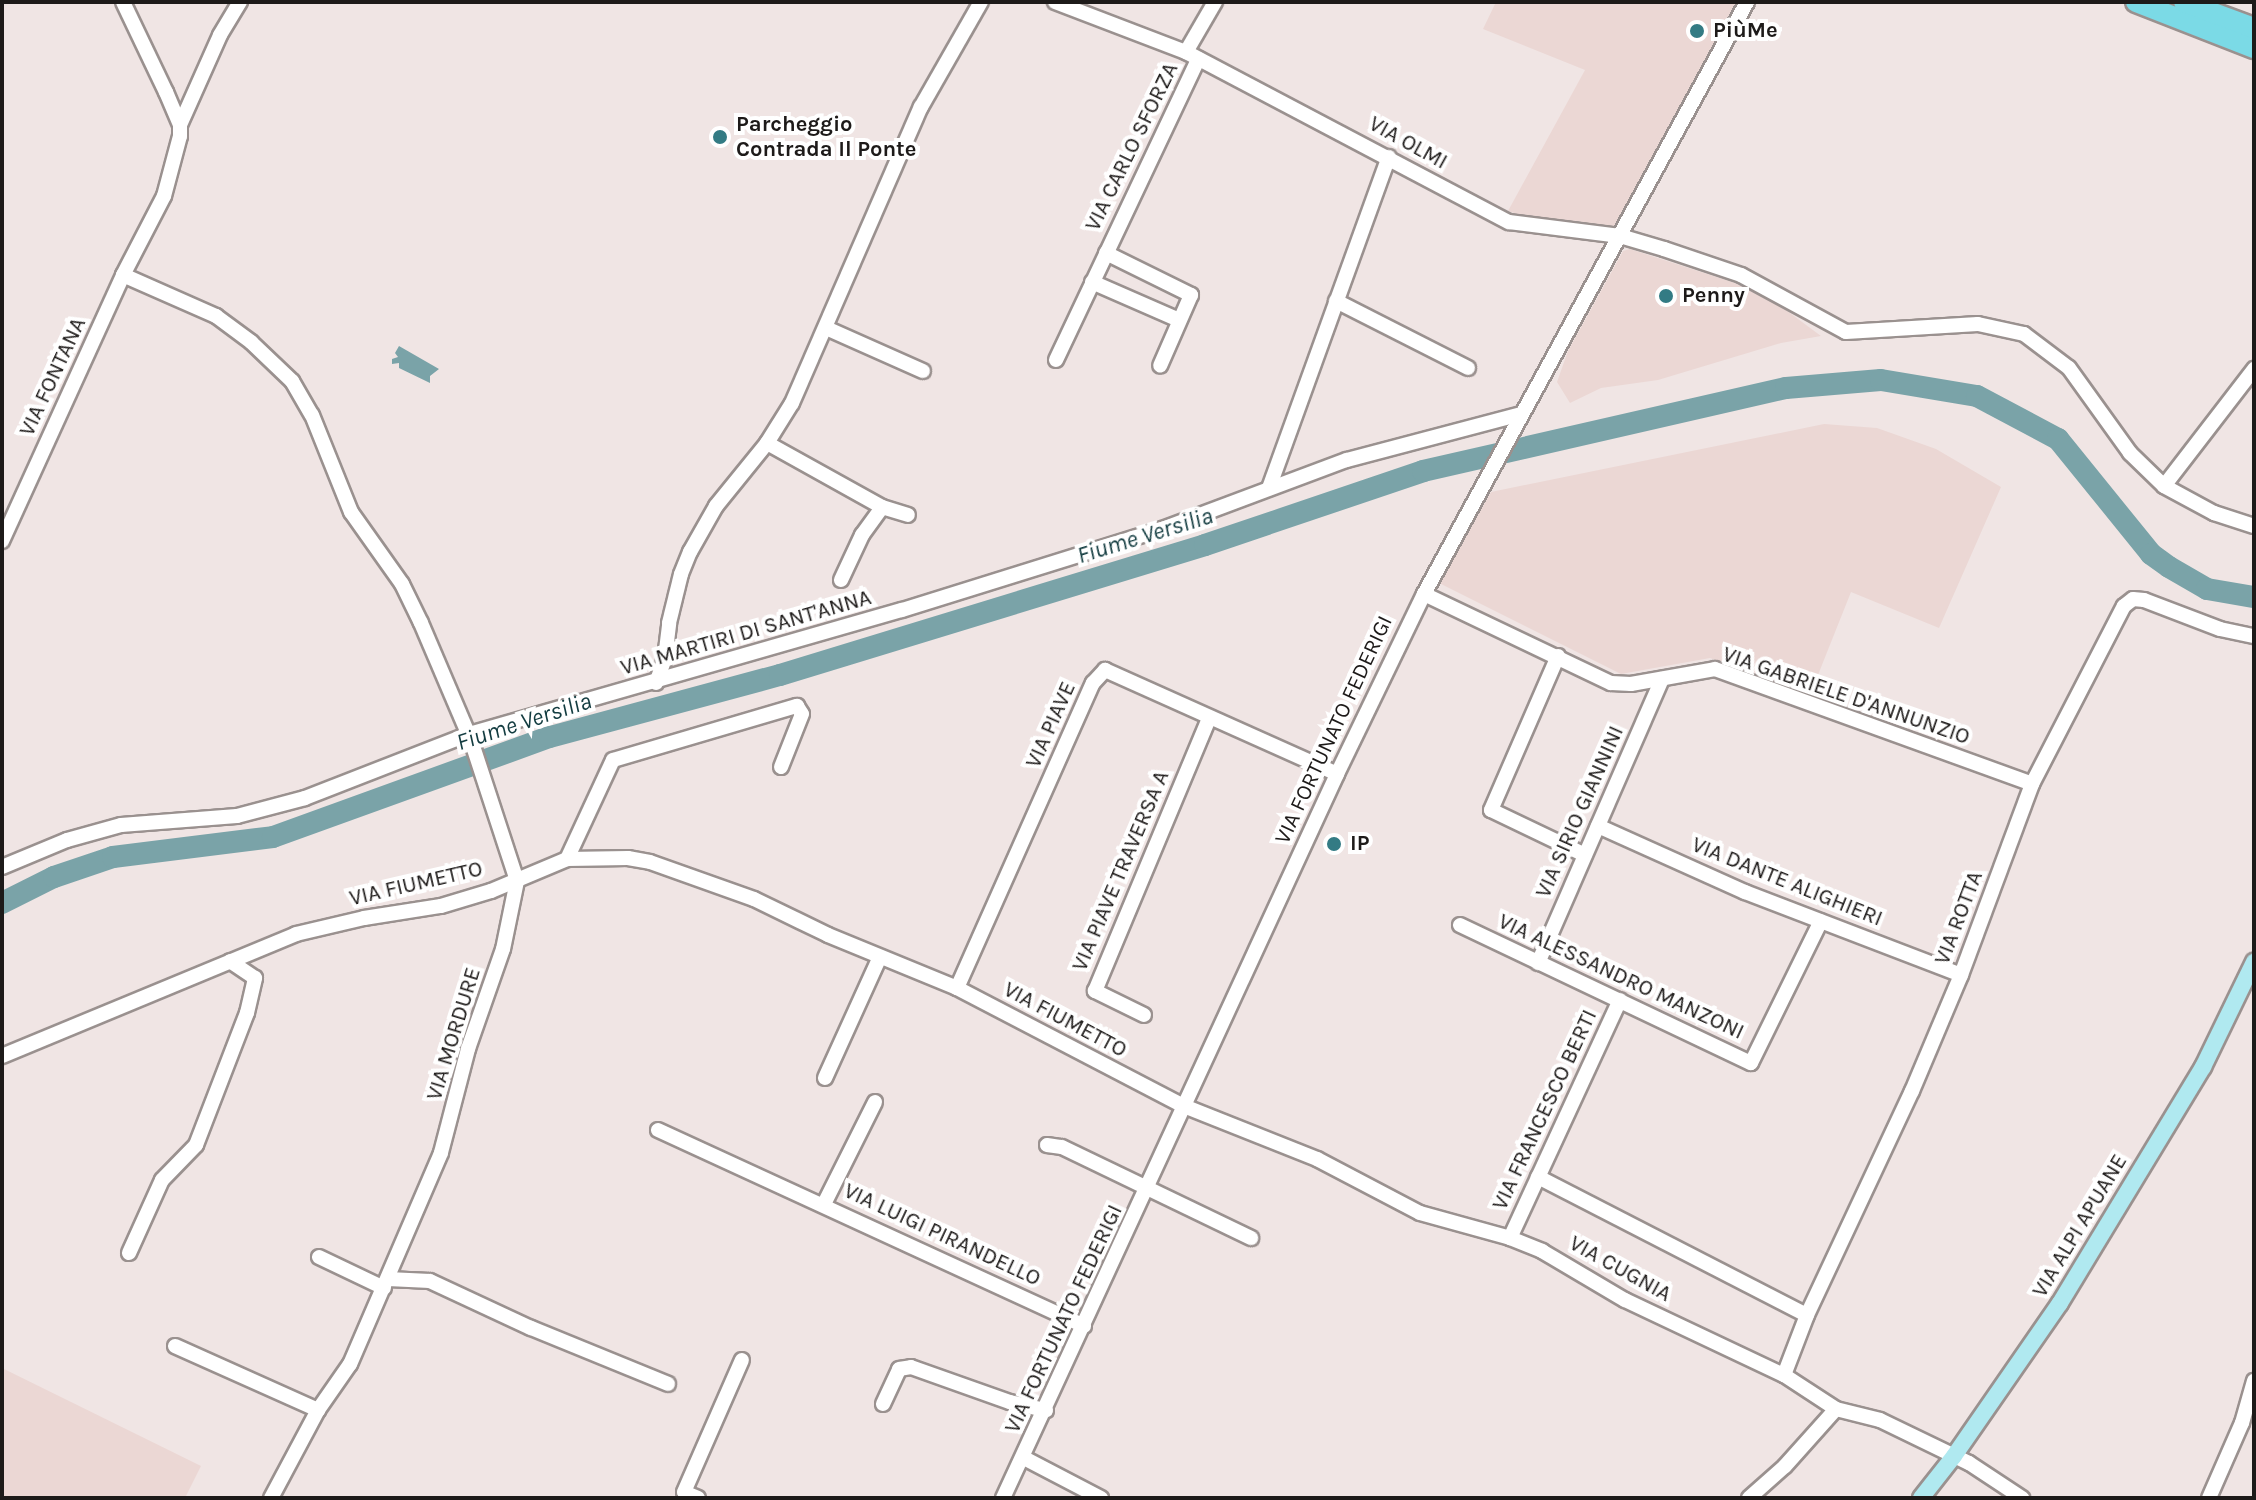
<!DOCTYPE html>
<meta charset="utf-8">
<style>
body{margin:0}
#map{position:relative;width:2256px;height:1500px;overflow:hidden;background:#f0e5e4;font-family:Karla,sans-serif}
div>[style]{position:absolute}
.built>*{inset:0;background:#ebd7d4}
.water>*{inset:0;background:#7aa3a8}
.river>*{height:22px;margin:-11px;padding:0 11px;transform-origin:11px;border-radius:11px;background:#7aa3a8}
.roads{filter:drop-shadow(2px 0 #9a918f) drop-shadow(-2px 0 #9a918f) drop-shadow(0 2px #9a918f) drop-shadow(0 -2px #9a918f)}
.minor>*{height:14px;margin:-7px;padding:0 7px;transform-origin:7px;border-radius:7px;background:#fff}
.major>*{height:16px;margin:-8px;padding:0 8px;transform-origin:8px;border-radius:8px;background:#b0e9f0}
.highway>*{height:20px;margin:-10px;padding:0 10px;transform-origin:10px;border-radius:10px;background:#7bdae6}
.dots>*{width:22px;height:22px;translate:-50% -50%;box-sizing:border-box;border:4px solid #fff;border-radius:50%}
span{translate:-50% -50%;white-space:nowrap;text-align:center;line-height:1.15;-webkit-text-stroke:8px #fff;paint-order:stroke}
.poi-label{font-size:22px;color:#1d1a19;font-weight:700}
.left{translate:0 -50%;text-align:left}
.street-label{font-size:22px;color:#1d1a19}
.water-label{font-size:24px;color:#133c40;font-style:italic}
.frame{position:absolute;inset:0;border:4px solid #1d1a19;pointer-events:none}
</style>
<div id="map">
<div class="built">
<div style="clip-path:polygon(1496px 2px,1740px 2px,1614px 229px,1535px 220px,1508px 211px,1585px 70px,1483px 29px)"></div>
<div style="clip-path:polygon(1630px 249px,1732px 282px,1775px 302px,1821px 336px,1781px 343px,1658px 380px,1601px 388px,1570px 403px,1557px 382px,1568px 351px,1623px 251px)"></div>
<div style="clip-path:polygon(1824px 424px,1877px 428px,1936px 449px,2001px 487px,1939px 628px,1851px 592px,1810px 695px,1710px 658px,1621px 674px,1439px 583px,1491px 492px)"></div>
<div style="clip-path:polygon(2px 1368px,201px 1466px,185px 1498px,2px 1498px)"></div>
</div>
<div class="water">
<div style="clip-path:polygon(399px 346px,439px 369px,430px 376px,430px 383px,399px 368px,399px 363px,392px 364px,392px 359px,398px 357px,395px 353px)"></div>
</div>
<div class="river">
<div style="left:2px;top:903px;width:58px;rotate:-26.6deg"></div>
<div style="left:54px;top:877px;width:62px;rotate:-18.7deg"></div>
<div style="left:113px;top:857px;width:161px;rotate:-7.1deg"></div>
<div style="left:273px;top:837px;width:294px;rotate:-19.9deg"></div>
<div style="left:550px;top:737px;width:238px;rotate:-15.1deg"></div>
<div style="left:780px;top:675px;width:444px;rotate:-17deg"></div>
<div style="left:1205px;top:545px;width:230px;rotate:-18.7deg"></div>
<div style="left:1423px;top:471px;width:372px;rotate:-12.9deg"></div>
<div style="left:1786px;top:388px;width:95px;rotate:-4.8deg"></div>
<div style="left:1881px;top:380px;width:97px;rotate:9.5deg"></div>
<div style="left:1977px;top:396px;width:92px;rotate:28deg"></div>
<div style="left:2058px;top:439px;width:148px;rotate:51deg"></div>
<div style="left:2151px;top:554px;width:22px;rotate:36deg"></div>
<div style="left:2169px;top:567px;width:44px;rotate:30.1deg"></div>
<div style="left:2207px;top:589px;width:48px;rotate:9.7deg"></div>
</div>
<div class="roads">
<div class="minor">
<div style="left:123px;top:2px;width:100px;rotate:64.5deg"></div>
<div style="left:166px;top:92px;width:36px;rotate:67deg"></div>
<div style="left:180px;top:125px;width:11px;rotate:90deg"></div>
<div style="left:180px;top:136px;width:62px;rotate:104.9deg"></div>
<div style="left:164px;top:196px;width:89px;rotate:117.4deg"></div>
<div style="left:123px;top:275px;width:102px;rotate:23.8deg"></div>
<div style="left:216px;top:316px;width:44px;rotate:36.6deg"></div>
<div style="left:251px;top:342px;width:57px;rotate:43.6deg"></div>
<div style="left:292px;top:381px;width:39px;rotate:60deg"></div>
<div style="left:312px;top:415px;width:105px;rotate:68.1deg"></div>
<div style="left:351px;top:512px;width:88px;rotate:54.7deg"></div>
<div style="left:402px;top:584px;width:43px;rotate:64deg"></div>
<div style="left:421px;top:623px;width:127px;rotate:66.9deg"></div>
<div style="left:471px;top:740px;width:148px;rotate:71.9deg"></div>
<div style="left:517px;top:881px;width:69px;rotate:101.6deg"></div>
<div style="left:503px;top:949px;width:106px;rotate:109.3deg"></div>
<div style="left:468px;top:1049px;width:107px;rotate:104.6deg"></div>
<div style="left:441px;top:1153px;width:230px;rotate:113.3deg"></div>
<div style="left:350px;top:1364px;width:56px;rotate:124.8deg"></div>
<div style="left:318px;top:1410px;width:100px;rotate:118.1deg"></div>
<div style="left:1055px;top:2px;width:140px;rotate:20.9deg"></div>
<div style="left:1186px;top:52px;width:365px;rotate:27.8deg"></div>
<div style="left:1509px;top:222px;width:112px;rotate:7.2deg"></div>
<div style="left:1620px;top:236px;width:46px;rotate:16.5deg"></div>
<div style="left:1664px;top:249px;width:81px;rotate:18.7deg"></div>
<div style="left:1741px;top:275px;width:119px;rotate:28.5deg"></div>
<div style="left:1846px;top:332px;width:132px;rotate:-3.5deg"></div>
<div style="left:1978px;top:324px;width:47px;rotate:12.3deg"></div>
<div style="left:2024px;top:334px;width:56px;rotate:37.1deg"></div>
<div style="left:2069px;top:368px;width:105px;rotate:54.3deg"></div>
<div style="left:2130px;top:453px;width:47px;rotate:44.1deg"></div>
<div style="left:2164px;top:486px;width:57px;rotate:28.4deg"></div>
<div style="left:2214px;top:513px;width:42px;rotate:18deg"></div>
<div style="left:1186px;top:52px;width:58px;rotate:-59.9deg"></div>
<div style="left:180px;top:125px;width:98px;rotate:-66deg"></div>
<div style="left:220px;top:35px;width:39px;rotate:-59deg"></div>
<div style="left:1106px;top:253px;width:95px;rotate:26.3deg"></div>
<div style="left:1191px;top:295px;width:77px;rotate:113.6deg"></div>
<div style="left:1092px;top:282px;width:95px;rotate:23.6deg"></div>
<div style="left:1336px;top:301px;width:148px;rotate:26.9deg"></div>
<div style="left:826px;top:328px;width:106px;rotate:23.9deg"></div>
<div style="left:1056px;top:360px;width:333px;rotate:-64.7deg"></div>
<div style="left:767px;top:443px;width:132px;rotate:29.1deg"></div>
<div style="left:882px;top:507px;width:27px;rotate:17deg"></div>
<div style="left:2164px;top:486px;width:148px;rotate:-52.4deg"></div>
<div style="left:1269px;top:488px;width:352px;rotate:-70.1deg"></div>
<div style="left:2px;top:541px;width:292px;rotate:-65.5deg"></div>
<div style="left:841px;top:580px;width:50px;rotate:-65deg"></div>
<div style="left:862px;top:535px;width:34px;rotate:-54deg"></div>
<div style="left:1424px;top:594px;width:207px;rotate:25.5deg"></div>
<div style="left:1611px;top:683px;width:20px;rotate:3deg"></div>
<div style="left:1631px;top:684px;width:85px;rotate:-10.1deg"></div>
<div style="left:1715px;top:669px;width:337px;rotate:19.9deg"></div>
<div style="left:1558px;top:656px;width:168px;rotate:113.5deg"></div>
<div style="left:1491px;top:810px;width:104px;rotate:25.6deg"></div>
<div style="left:656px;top:683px;width:27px;rotate:-70deg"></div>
<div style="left:665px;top:658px;width:35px;rotate:-83deg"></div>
<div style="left:669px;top:623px;width:50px;rotate:-76.2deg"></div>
<div style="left:681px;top:574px;width:24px;rotate:-68deg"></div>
<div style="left:690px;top:552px;width:53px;rotate:-60.5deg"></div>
<div style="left:716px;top:506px;width:81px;rotate:-51deg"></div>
<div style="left:767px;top:443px;width:47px;rotate:-58deg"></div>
<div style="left:792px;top:403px;width:323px;rotate:-66.5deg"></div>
<div style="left:921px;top:107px;width:121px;rotate:-60.3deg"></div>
<div style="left:1598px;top:826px;width:161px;rotate:24.2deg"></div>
<div style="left:1745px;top:892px;width:231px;rotate:21deg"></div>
<div style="left:567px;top:859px;width:109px;rotate:-65.1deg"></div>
<div style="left:613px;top:760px;width:192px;rotate:-16.4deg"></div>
<div style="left:797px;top:706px;width:9px;rotate:58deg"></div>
<div style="left:802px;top:714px;width:57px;rotate:111.6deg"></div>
<div style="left:2px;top:867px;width:70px;rotate:-22.6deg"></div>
<div style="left:67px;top:840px;width:56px;rotate:-15.5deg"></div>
<div style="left:121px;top:825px;width:116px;rotate:-4.4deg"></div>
<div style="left:237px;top:816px;width:70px;rotate:-14.8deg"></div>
<div style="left:305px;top:798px;width:176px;rotate:-21.3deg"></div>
<div style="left:469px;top:734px;width:450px;rotate:-16deg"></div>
<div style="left:902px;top:610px;width:272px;rotate:-17.3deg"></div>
<div style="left:1162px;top:529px;width:197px;rotate:-20.5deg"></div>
<div style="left:1347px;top:460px;width:180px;rotate:-14.8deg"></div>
<div style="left:1460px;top:925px;width:322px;rotate:25.4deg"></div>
<div style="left:1751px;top:1063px;width:158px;rotate:-63.8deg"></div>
<div style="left:1538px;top:963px;width:310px;rotate:-66.4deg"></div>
<div style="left:957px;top:988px;width:334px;rotate:-66deg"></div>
<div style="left:1093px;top:683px;width:18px;rotate:-47deg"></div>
<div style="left:1105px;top:670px;width:254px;rotate:24.1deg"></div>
<div style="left:1144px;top:1015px;width:55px;rotate:-153.9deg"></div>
<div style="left:1095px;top:991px;width:296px;rotate:-67.3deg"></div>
<div style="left:2px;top:1056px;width:318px;rotate:-22.5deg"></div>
<div style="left:296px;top:934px;width:70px;rotate:-13.2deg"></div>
<div style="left:364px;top:918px;width:78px;rotate:-8.9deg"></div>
<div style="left:441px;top:906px;width:52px;rotate:-16.7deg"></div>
<div style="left:491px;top:891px;width:82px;rotate:-22.8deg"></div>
<div style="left:567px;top:859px;width:61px;rotate:-0.9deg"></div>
<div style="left:628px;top:858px;width:22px;rotate:10deg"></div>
<div style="left:650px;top:862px;width:110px;rotate:19.6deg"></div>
<div style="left:754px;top:899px;width:82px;rotate:25.9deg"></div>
<div style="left:828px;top:935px;width:139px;rotate:22.3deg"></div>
<div style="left:957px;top:988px;width:256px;rotate:27.5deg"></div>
<div style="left:1184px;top:1106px;width:143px;rotate:21.7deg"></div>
<div style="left:1317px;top:1159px;width:116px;rotate:27.7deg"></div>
<div style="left:1420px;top:1213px;width:93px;rotate:15.5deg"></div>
<div style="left:1510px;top:1238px;width:35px;rotate:22deg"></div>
<div style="left:1542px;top:1251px;width:96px;rotate:30.6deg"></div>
<div style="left:1625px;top:1300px;width:176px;rotate:25.3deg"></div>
<div style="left:1784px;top:1375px;width:62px;rotate:33.2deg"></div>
<div style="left:1836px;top:1409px;width:45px;rotate:14deg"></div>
<div style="left:1880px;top:1420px;width:99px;rotate:25.8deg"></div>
<div style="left:1969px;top:1463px;width:64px;rotate:33.4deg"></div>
<div style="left:825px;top:1078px;width:133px;rotate:-65.6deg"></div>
<div style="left:658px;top:1130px;width:469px;rotate:24.7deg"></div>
<div style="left:1047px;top:1145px;width:15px;rotate:8deg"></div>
<div style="left:1062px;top:1147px;width:210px;rotate:25.7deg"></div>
<div style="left:1538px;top:1177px;width:302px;rotate:27.2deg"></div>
<div style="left:824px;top:1204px;width:114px;rotate:-63.4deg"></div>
<div style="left:1510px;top:1238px;width:262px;rotate:-65.2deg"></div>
<div style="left:129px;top:1253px;width:80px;rotate:-65.7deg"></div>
<div style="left:162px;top:1180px;width:49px;rotate:-45.8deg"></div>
<div style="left:196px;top:1145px;width:142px;rotate:-68.9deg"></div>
<div style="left:247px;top:1013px;width:36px;rotate:-77deg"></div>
<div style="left:255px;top:978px;width:30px;rotate:-146deg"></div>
<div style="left:319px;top:1257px;width:72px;rotate:25.5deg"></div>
<div style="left:388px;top:1279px;width:42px;rotate:2.7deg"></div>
<div style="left:430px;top:1281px;width:111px;rotate:25deg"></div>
<div style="left:531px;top:1328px;width:148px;rotate:22.2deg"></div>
<div style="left:175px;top:1346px;width:157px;rotate:24.1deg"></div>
<div style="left:1784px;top:1375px;width:64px;rotate:-69deg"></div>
<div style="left:1807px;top:1315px;width:247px;rotate:-64.9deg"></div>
<div style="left:1912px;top:1091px;width:126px;rotate:-67.1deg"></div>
<div style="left:1961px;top:975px;width:204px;rotate:-69.6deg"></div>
<div style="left:2032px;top:784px;width:200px;rotate:-62.7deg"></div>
<div style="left:2124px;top:606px;width:11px;rotate:-38deg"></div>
<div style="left:2133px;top:599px;width:11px;rotate:5deg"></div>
<div style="left:2144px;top:600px;width:81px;rotate:20.9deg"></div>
<div style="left:2220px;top:629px;width:35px;rotate:12deg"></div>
<div style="left:883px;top:1404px;width:38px;rotate:-65deg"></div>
<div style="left:899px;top:1369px;width:12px;rotate:-9deg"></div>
<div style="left:911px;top:1367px;width:105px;rotate:19.5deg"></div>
<div style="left:1010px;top:1402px;width:37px;rotate:13deg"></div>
<div style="left:1024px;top:1458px;width:87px;rotate:27.5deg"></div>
<div style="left:698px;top:1498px;width:15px;rotate:-157deg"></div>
<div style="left:684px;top:1492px;width:144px;rotate:-66.3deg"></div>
<div style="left:1003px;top:1498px;width:797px;rotate:-65.23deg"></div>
<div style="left:1337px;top:774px;width:200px;rotate:-64.2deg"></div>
<div style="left:1424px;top:594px;width:674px;rotate:-61.38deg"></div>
<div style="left:1749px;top:1498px;width:48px;rotate:-41.6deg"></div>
<div style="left:1785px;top:1466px;width:76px;rotate:-48.2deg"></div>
<div style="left:2209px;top:1498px;width:82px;rotate:-66.3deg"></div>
<div style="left:2242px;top:1423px;width:44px;rotate:-74.1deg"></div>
</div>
<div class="major">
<div style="left:1921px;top:1498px;width:53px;rotate:-51.8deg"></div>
<div style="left:1954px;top:1456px;width:186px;rotate:-55.3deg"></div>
<div style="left:2060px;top:1303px;width:276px;rotate:-58.8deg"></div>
<div style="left:2203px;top:1067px;width:117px;rotate:-64.1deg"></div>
</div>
<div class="highway">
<div style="left:2136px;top:2px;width:127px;rotate:21.3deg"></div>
<div style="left:2184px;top:2px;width:75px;rotate:20.4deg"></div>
</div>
</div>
<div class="dots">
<div style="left:1697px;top:31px;background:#337b84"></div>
<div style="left:720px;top:137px;background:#337b84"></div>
<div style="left:1666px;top:296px;background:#337b84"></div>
<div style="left:1334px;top:844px;background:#337b84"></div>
</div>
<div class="poi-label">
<span class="left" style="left:1713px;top:31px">PiùMe</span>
<span class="left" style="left:736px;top:137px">Parcheggio<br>Contrada Il Ponte</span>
<span class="left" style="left:1682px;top:296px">Penny</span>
<span class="left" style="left:1350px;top:844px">IP</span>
</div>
<div class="street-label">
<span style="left:1408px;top:143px;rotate:29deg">VIA OLMI</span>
<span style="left:1132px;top:147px;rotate:-64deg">VIA CARLO SFORZA</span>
<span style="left:53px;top:377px;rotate:-65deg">VIA FONTANA</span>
<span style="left:746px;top:633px;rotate:-16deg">VIA MARTIRI DI SANT'ANNA</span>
<span style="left:1846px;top:696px;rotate:19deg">VIA GABRIELE D'ANNUNZIO</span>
<span style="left:1051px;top:725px;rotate:-66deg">VIA PIAVE</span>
<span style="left:1334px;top:730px;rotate:-65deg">VIA FORTUNATO FEDERIGI</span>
<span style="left:1580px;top:812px;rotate:-66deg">VIA SIRIO GIANNINI</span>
<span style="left:1121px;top:871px;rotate:-67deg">VIA PIAVE TRAVERSA A</span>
<span style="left:1787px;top:882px;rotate:22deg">VIA DANTE ALIGHIERI</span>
<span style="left:416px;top:884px;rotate:-13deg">VIA FIUMETTO</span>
<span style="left:1959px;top:918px;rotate:-69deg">VIA ROTTA</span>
<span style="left:1621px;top:977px;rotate:25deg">VIA ALESSANDRO MANZONI</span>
<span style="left:1065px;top:1020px;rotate:28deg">VIA FIUMETTO</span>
<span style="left:454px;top:1034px;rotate:-73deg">VIA MORDURE</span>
<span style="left:1545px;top:1110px;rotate:-65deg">VIA FRANCESCO BERTI</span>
<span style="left:2080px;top:1226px;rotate:-59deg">VIA ALPI APUANE</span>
<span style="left:942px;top:1235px;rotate:25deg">VIA LUIGI PIRANDELLO</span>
<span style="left:1620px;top:1269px;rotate:29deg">VIA CUGNIA</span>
<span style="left:1064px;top:1319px;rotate:-65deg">VIA FORTUNATO FEDERIGI</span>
</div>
<div class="water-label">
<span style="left:1145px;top:536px;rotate:-17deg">Fiume Versilia</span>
<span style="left:524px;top:722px;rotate:-18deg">Fiume Versilia</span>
</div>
<div class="frame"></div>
</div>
